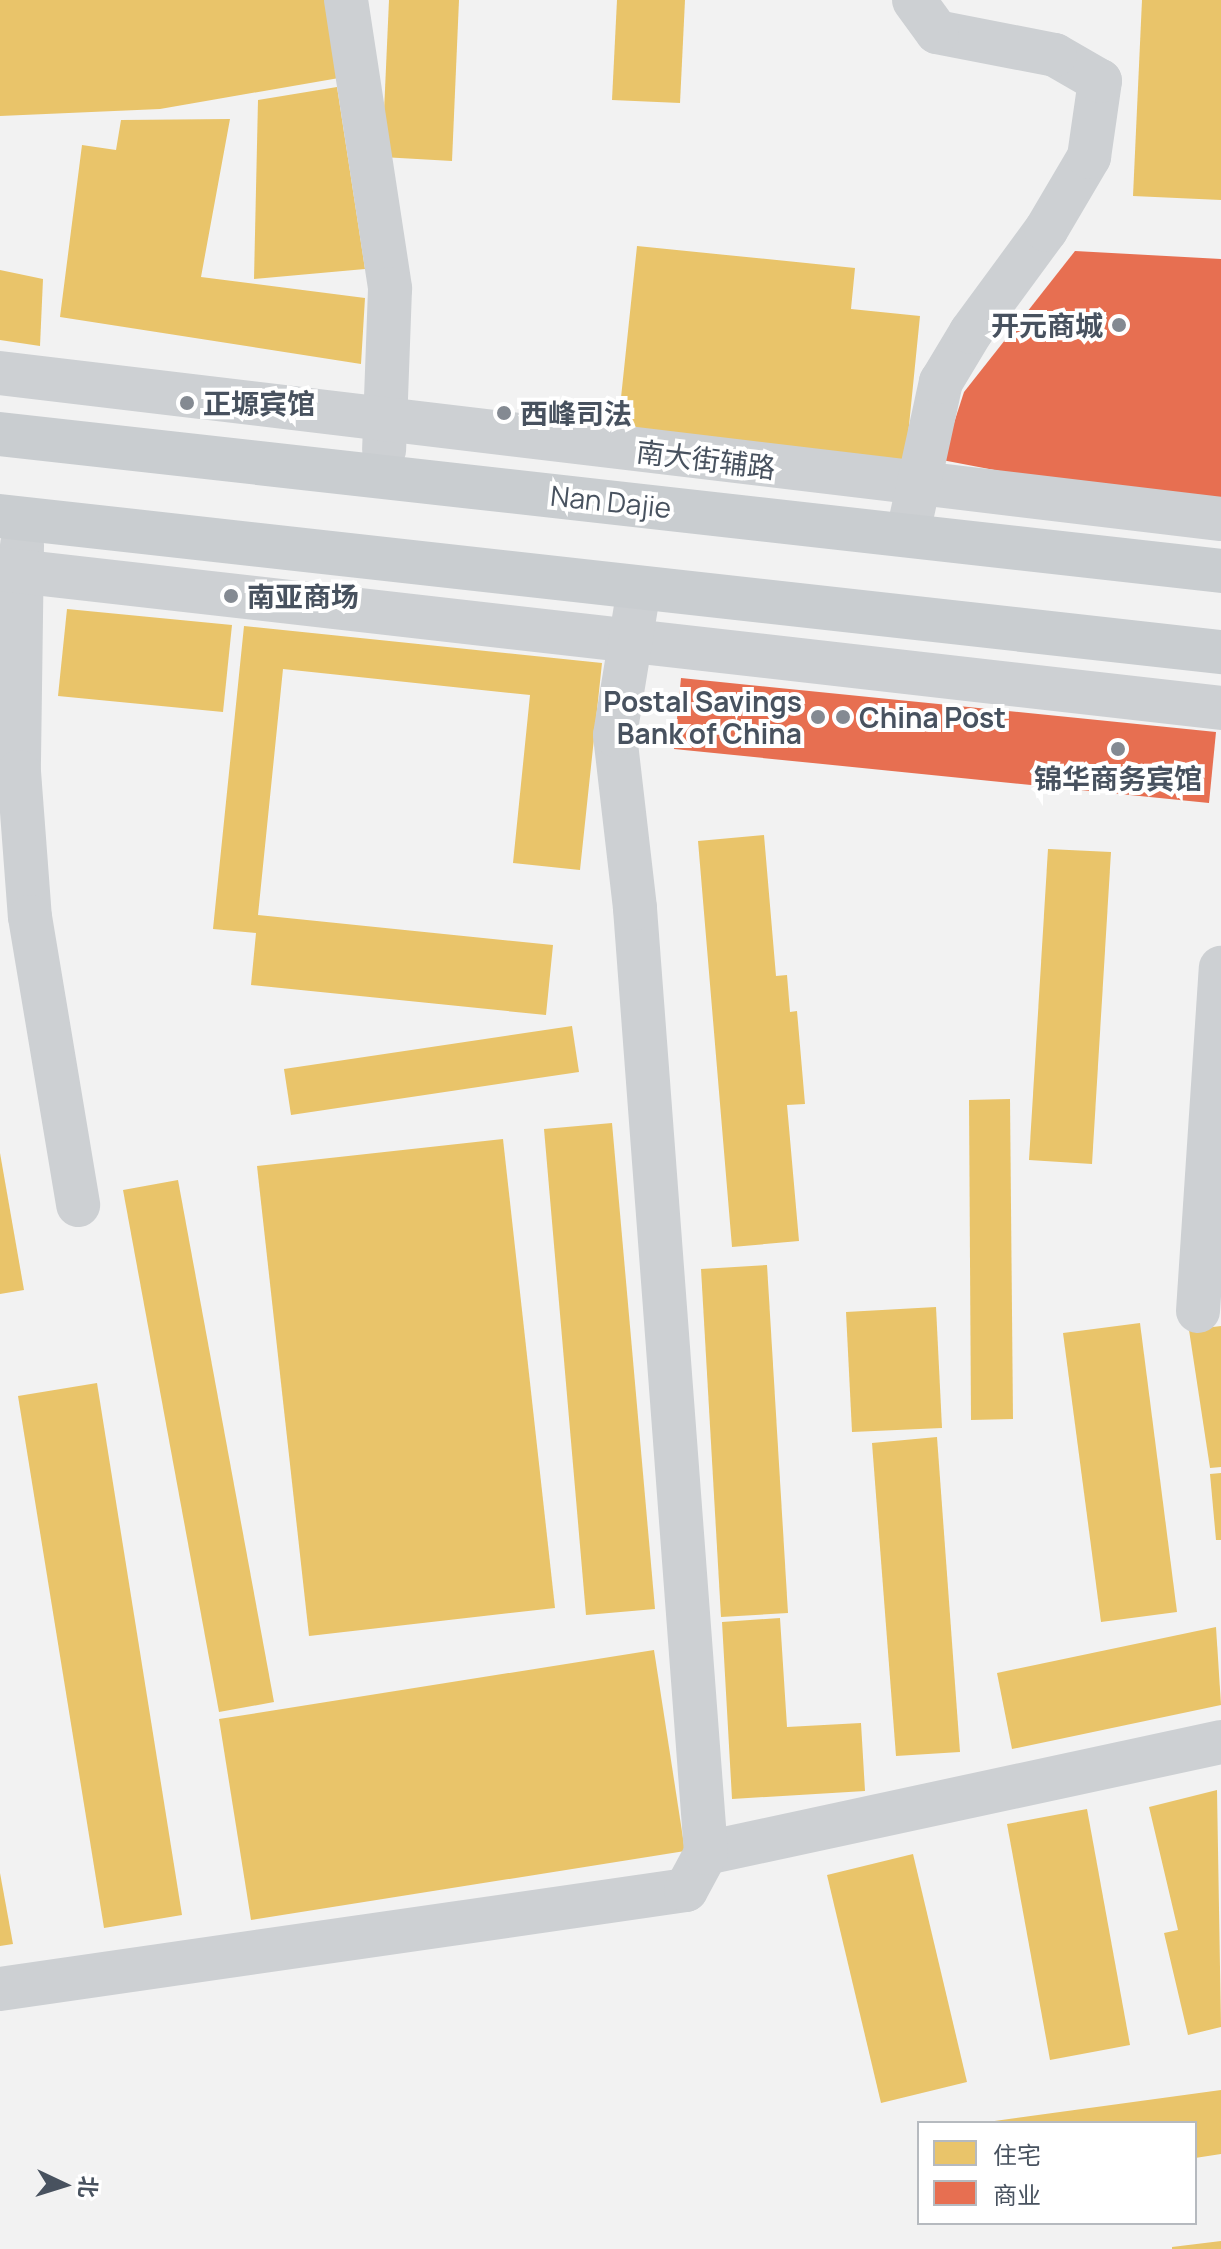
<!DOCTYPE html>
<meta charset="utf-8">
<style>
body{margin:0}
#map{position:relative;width:1221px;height:2249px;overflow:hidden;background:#f2f2f2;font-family:Manrope,"Noto Sans SC",sans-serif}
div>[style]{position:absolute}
.homes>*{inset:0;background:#e9c46a}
.shops>*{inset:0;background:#e76f51}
.minor>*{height:44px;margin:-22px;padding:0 22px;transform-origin:22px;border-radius:22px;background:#cdd0d3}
.major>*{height:44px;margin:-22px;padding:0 22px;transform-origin:22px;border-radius:22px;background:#c9cdd0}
.dots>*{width:22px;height:22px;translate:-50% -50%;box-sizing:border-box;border:4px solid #fff;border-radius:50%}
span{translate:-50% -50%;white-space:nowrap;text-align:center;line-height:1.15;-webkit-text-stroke:8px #fff;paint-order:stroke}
.poi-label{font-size:28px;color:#48525f;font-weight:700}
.right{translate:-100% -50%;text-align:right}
.left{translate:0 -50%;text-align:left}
.street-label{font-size:28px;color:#48525f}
.legend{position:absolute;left:917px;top:2121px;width:280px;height:104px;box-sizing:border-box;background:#fff;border:2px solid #b6babf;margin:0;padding:10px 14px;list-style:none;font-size:24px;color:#48525f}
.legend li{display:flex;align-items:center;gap:16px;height:40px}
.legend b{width:40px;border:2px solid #b6babf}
.north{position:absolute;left:24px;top:2145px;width:80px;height:80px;-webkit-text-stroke:6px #fff;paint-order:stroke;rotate:94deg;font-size:22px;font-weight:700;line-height:32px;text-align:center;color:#48525f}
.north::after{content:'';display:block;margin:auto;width:28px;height:36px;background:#48525f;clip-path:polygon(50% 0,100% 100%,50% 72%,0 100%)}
</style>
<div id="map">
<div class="homes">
<div style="clip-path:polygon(0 0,330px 0,339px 78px,160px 109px,0 116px)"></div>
<div style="clip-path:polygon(389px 0,459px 0,452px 161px,382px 157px)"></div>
<div style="clip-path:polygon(617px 0,685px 0,680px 103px,612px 100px)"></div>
<div style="clip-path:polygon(1142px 0,1221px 0,1221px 200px,1133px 196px)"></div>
<div style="clip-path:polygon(337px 87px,365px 269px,254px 279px,258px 100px)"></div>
<div style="clip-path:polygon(230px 119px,201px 277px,365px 298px,361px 364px,60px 317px,82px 145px,116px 150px,121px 120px)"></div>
<div style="clip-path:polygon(637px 246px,855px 268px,851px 309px,920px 316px,904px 475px,616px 445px)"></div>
<div style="clip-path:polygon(0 270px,43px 279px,40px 346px,0 340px)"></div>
<div style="clip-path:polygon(67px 609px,232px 625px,223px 712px,58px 696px)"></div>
<div style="clip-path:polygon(244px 626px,602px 663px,580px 870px,513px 863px,530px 695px,283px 669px,258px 915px,553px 945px,546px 1015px,251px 985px,256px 933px,213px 929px)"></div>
<div style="clip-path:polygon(764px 835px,776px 976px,787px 975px,790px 1012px,797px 1011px,805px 1104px,787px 1105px,799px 1241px,732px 1247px,698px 841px)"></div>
<div style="clip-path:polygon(1048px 849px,1111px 852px,1092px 1164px,1029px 1160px)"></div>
<div style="clip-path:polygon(572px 1026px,579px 1072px,291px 1115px,284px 1069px)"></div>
<div style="clip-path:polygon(1010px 1099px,1013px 1419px,971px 1420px,969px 1100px)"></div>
<div style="clip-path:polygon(612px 1123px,655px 1609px,586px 1615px,544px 1129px)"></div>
<div style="clip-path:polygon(503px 1139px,555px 1608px,309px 1636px,257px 1166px)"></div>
<div style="clip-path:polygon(0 1153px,24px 1290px,0 1294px)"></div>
<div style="clip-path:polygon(178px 1180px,274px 1702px,219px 1712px,123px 1190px)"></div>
<div style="clip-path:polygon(767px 1265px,788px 1613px,721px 1617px,701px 1269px)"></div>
<div style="clip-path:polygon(936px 1307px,942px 1428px,852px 1432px,846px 1312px)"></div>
<div style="clip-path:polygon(1140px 1323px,1177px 1612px,1101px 1622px,1063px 1333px)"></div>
<div style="clip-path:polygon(1221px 1326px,1221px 1467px,1210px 1468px,1189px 1330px)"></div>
<div style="clip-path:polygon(97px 1383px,182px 1915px,104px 1928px,18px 1396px)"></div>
<div style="clip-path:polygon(937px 1437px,960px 1752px,896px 1756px,872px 1443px)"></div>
<div style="clip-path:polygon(1221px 1473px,1221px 1540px,1216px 1540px,1210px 1474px)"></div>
<div style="clip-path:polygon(780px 1618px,787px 1727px,861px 1723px,865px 1791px,732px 1799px,722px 1622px)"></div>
<div style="clip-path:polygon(1216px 1627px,1221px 1705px,1012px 1749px,997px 1673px)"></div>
<div style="clip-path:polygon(654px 1650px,685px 1851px,251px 1920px,219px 1719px)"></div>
<div style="clip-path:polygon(1217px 1790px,1221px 2027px,1188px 2035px,1164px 1933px,1178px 1930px,1149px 1807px)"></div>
<div style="clip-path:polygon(1087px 1809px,1130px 2045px,1050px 2060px,1007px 1824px)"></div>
<div style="clip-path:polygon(913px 1854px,967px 2082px,881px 2103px,827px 1875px)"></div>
<div style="clip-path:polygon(0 1873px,13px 1944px,0 1946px)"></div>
<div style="clip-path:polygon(1221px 2090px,1221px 2154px,1195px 2158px,1195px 2123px,980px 2123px)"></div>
<div style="clip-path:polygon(1221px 2241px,1221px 2249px,1172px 2249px,1172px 2247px)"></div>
</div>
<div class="shops">
<div style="clip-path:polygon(1075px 251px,1221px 259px,1221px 513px,942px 460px,964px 392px)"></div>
<div style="clip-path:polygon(681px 678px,1216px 732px,1209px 803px,674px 749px)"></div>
</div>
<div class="minor">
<div style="left:346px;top:0;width:292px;rotate:81.3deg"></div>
<div style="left:390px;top:289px;width:161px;rotate:92.1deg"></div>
<div style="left:0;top:373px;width:1230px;rotate:6.82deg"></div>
<div style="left:908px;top:533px;width:155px;rotate:-77.7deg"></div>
<div style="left:941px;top:382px;width:58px;rotate:-59deg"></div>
<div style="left:971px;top:332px;width:127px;rotate:-53.7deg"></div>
<div style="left:1046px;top:230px;width:85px;rotate:-59.5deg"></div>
<div style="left:1089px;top:157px;width:77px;rotate:-81.8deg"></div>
<div style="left:1100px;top:81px;width:52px;rotate:-150deg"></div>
<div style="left:1055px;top:55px;width:120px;rotate:-169deg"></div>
<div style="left:937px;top:32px;width:39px;rotate:-126deg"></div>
<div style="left:22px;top:545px;width:227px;rotate:90.8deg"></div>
<div style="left:19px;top:772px;width:145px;rotate:85.7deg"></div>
<div style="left:30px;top:917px;width:292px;rotate:80.5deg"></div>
<div style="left:0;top:569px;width:1229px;rotate:6.49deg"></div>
<div style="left:1198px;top:1311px;width:344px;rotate:-86.2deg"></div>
<div style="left:706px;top:1853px;width:527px;rotate:-12.16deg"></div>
<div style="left:0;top:1989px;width:693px;rotate:-8.21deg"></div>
<div style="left:686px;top:1890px;width:42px;rotate:-61.6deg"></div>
<div style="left:706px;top:1853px;width:948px;rotate:-94.3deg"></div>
<div style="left:635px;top:908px;width:174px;rotate:-96.6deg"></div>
<div style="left:615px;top:735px;width:149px;rotate:-80.7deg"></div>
</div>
<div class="major">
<div style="left:0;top:434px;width:1229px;rotate:6.4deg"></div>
<div style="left:0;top:516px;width:1229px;rotate:6.36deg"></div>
</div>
<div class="dots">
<div style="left:1119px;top:325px;background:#848a92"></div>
<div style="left:187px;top:403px;background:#848a92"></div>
<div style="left:504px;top:413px;background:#848a92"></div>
<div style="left:231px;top:596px;background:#848a92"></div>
<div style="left:818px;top:717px;background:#848a92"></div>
<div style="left:843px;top:717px;background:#848a92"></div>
<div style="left:1118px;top:749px;background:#848a92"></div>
</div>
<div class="poi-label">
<span class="right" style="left:1103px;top:325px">开元商城</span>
<span class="left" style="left:203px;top:403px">正塬宾馆</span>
<span class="left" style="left:520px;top:413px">西峰司法</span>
<span class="left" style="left:247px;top:596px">南亚商场</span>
<span class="right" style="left:802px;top:717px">Postal Savings<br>Bank of China</span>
<span class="left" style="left:859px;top:717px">China Post</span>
<span style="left:1118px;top:778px">锦华商务宾馆</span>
</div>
<div class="street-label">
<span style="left:706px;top:459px;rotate:7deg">南大街辅路</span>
<span style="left:611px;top:501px;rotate:6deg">Nan Dajie</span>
</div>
<ul class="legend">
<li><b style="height:22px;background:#e9c46a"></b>住宅</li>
<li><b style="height:22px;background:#e76f51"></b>商业</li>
</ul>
<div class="north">北</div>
</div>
